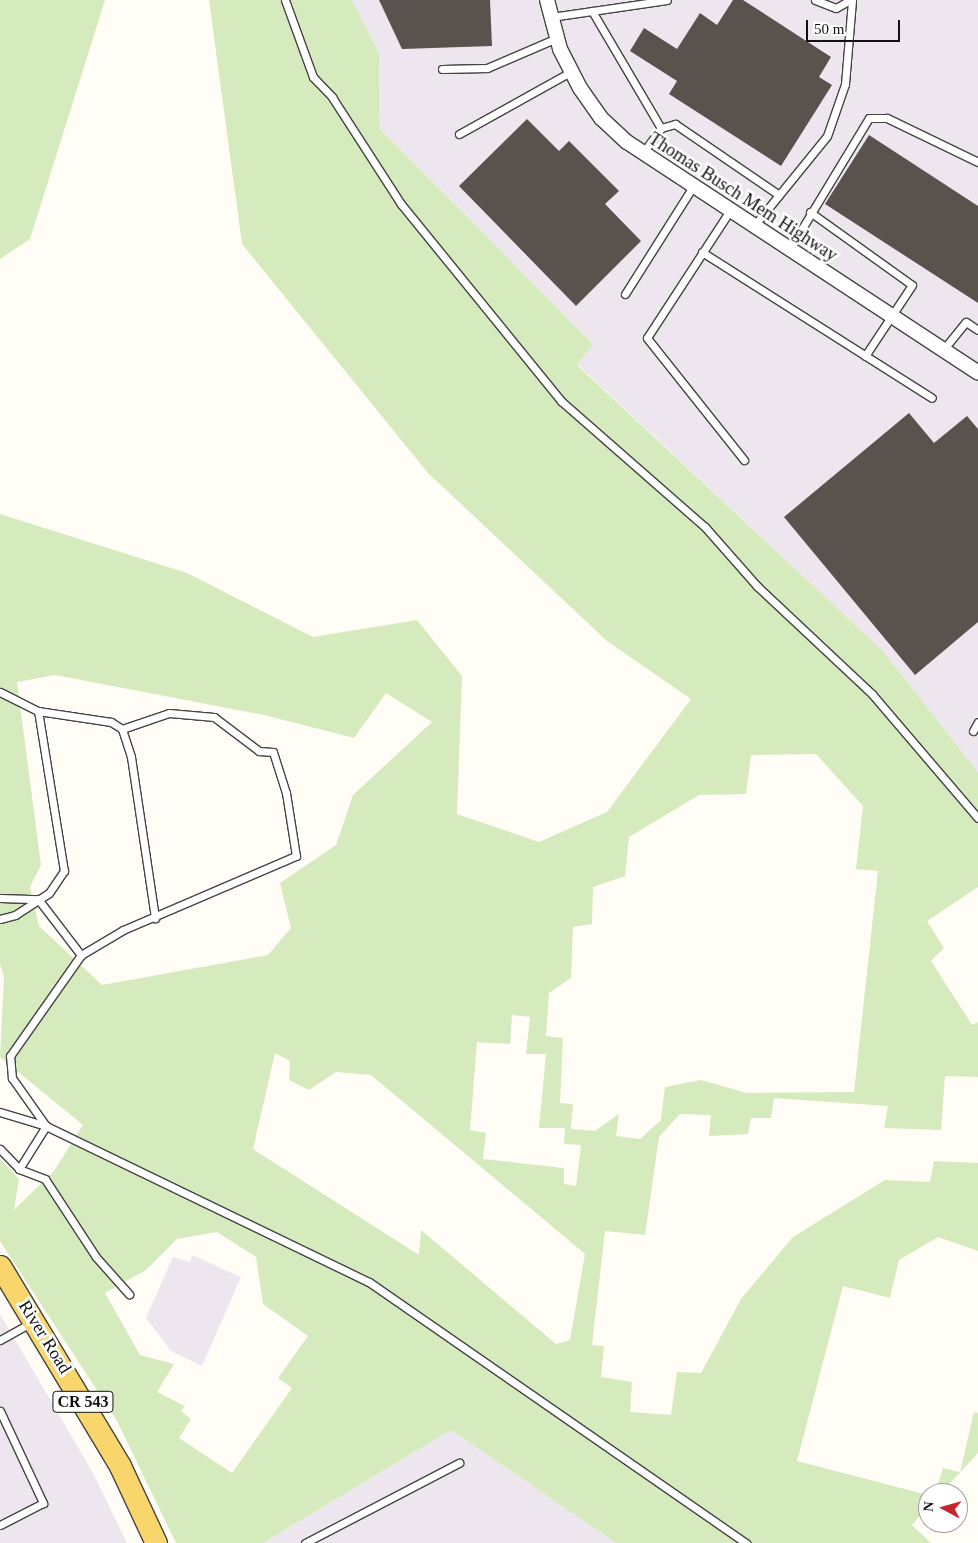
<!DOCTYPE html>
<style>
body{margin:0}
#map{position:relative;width:978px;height:1543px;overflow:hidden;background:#fffdf5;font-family:Georgia,serif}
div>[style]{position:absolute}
.industrial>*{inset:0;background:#eee6ef}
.green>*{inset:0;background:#d5ebbd}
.building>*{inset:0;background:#5a524d}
.roads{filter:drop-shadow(1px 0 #444) drop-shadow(-1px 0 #444) drop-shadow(0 1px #444) drop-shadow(0 -1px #444)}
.lane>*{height:7px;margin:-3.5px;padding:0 3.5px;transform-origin:3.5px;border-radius:3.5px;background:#fff}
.street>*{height:14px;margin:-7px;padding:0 7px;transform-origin:7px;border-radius:7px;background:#fff}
.primary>*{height:21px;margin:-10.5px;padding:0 10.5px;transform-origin:10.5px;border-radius:10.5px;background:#f9d66b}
span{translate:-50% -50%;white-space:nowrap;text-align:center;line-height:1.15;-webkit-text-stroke:5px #fff;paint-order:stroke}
.shield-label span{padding:1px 4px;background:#fff;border:1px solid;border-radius:4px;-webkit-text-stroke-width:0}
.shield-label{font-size:16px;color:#111;font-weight:700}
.street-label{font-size:18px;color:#111}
.north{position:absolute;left:918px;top:1483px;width:50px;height:50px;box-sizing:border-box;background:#fff;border:1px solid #a0a0a0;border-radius:50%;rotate:276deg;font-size:14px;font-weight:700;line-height:20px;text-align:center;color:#111}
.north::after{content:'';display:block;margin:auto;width:18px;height:22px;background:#c4262e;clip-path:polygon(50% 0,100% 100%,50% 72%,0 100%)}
.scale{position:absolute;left:806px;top:20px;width:94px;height:22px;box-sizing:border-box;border:2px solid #111;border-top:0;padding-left:6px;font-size:15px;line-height:18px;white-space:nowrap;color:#111;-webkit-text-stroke:4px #fff;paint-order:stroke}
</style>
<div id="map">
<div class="industrial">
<div style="clip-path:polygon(352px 0,978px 0,978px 772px,882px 650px,577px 364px,593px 344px,380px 129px,379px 53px)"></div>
<div style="clip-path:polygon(192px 1255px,241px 1277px,202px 1366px,171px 1351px,146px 1318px,173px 1257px,190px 1262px)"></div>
<div style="clip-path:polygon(0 1314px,93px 1473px,127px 1543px,0 1543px)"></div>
<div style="clip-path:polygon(451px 1430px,616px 1543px,263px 1543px)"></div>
</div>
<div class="green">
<div style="clip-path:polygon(0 0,105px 0,30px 239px,0 259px)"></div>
<div style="clip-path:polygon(evenodd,209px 0,352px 0,379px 53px,380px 129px,593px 344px,577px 365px,882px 650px,978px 772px,978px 887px,927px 921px,944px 948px,931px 961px,972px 1025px,978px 1022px,978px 1077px,945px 1076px,941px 1130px,884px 1128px,888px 1106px,774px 1098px,771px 1118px,751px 1118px,748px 1134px,709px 1136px,711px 1115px,680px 1114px,659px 1137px,645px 1235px,605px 1231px,592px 1345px,604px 1346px,601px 1377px,632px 1382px,630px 1412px,671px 1415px,677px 1372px,701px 1373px,741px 1299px,793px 1237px,885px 1180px,930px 1182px,934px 1161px,978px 1163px,978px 1251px,938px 1237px,899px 1260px,890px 1298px,843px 1286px,797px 1461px,928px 1495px,928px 1507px,912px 1525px,931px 1543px,616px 1543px,451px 1430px,263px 1543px,176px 1543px,117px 1421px,0 1241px,0 1159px,19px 1179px,14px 1210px,54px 1171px,83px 1125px,0 1057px,4px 977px,0 964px,0 514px,187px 573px,313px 637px,417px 620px,462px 676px,457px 814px,539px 842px,607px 812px,691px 699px,607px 641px,428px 473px,242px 244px,209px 0,55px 675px,264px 715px,354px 738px,386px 693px,432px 722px,353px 795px,336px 845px,280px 883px,291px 928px,268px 955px,102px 985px,39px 926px,30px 887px,41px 865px,17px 682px,55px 675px,209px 0,816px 754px,863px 806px,856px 869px,878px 871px,854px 1092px,747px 1093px,701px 1080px,665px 1087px,661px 1120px,640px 1139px,616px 1136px,619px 1114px,595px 1131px,571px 1129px,573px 1104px,560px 1103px,563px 1038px,546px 1036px,549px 993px,571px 978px,573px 927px,592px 924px,593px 887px,625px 876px,629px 837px,699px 795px,746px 794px,751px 755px,816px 754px,209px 0,512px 1015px,530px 1017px,526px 1054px,546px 1054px,539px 1128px,565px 1128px,564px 1144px,581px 1145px,576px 1186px,564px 1184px,564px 1168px,483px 1159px,486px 1133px,470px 1130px,477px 1042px,510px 1044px,512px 1015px,209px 0,275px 1053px,290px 1061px,289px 1080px,309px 1090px,336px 1072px,371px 1075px,585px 1254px,570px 1340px,556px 1344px,421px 1230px,419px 1255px,253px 1149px,275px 1053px,209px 0,217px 1232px,256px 1257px,263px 1304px,308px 1336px,278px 1378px,292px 1388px,232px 1473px,179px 1438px,191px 1419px,181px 1411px,185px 1406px,157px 1392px,174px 1364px,140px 1355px,105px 1293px,146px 1270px,177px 1239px,217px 1232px)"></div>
<div style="clip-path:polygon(974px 1412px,978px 1413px,978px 1453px,941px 1493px,935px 1493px,943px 1468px,960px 1472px)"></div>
</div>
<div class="building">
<div style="clip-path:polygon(379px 0,490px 0,492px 46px,402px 49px)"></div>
<div style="clip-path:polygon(733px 0,743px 0,831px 57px,819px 77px,832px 85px,781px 166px,669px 94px,677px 81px,630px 51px,644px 28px,677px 49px,700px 13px,717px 25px)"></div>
<div style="clip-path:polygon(527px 119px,559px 151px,569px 141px,619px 191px,605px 204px,641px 241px,576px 306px,459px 186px)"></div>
<div style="clip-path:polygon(869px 135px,978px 206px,978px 303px,825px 204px)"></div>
<div style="clip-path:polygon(909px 413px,934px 443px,967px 416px,978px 429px,978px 622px,915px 675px,784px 517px)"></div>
</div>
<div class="roads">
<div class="lane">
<div style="left:285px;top:0;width:82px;rotate:70deg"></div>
<div style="left:313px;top:77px;width:28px;rotate:46deg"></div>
<div style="left:332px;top:97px;width:127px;rotate:57.2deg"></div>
<div style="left:401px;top:204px;width:254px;rotate:50.9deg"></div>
<div style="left:561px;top:401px;width:191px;rotate:41.2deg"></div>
<div style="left:705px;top:527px;width:79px;rotate:48.6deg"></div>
<div style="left:757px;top:586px;width:158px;rotate:43.2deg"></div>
<div style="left:872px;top:694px;width:163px;rotate:49.5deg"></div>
<div style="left:815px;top:0;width:22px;rotate:21deg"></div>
<div style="left:836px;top:8px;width:16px;rotate:-30deg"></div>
<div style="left:592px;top:11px;width:136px;rotate:59.5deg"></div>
<div style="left:661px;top:128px;width:31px;rotate:126deg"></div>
<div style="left:551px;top:17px;width:117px;rotate:-8.3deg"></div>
<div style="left:442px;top:69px;width:45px;rotate:-1.3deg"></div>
<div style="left:487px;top:68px;width:76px;rotate:-23.2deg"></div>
<div style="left:661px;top:128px;width:15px;rotate:-16deg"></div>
<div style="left:675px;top:124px;width:126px;rotate:34.3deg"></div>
<div style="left:459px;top:134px;width:129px;rotate:-29.1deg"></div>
<div style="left:729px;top:212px;width:150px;rotate:123.1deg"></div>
<div style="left:647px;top:338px;width:156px;rotate:51.5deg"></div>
<div style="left:810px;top:212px;width:125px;rotate:35.6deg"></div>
<div style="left:912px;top:285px;width:85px;rotate:123.5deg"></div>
<div style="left:753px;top:227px;width:117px;rotate:-50.9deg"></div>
<div style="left:827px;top:136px;width:55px;rotate:-70.9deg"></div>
<div style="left:845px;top:84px;width:84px;rotate:-85.2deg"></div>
<div style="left:789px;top:250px;width:154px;rotate:-58.8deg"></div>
<div style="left:869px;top:118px;width:18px"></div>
<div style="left:887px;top:118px;width:101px;rotate:25.8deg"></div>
<div style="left:702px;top:252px;width:272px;rotate:32.4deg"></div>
<div style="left:625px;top:294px;width:125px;rotate:-57.7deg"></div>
<div style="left:943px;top:350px;width:36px;rotate:-51deg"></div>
<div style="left:966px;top:322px;width:14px;rotate:34deg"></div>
<div style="left:0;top:692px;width:42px;rotate:26.6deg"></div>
<div style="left:38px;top:711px;width:74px;rotate:8.6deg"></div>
<div style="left:111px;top:722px;width:13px;rotate:32deg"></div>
<div style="left:122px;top:729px;width:29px;rotate:72deg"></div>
<div style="left:131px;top:757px;width:163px;rotate:81.5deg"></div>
<div style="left:973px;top:731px;width:10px;rotate:-61deg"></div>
<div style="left:0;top:898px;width:38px;rotate:2deg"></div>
<div style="left:38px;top:899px;width:71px;rotate:52.5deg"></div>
<div style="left:0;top:919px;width:16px;rotate:-15deg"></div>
<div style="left:15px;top:915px;width:40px;rotate:-32.9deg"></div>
<div style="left:49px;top:893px;width:27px;rotate:-56deg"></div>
<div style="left:64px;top:871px;width:162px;rotate:-99.2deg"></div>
<div style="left:0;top:1112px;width:48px;rotate:16.9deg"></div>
<div style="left:46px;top:1126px;width:359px;rotate:25.8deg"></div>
<div style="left:369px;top:1282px;width:459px;rotate:34.7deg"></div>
<div style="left:0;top:1149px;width:28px;rotate:46deg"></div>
<div style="left:19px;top:1169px;width:28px;rotate:21deg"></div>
<div style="left:45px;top:1179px;width:93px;rotate:56.8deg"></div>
<div style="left:96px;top:1257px;width:50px;rotate:48.3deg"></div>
<div style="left:19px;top:1169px;width:51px;rotate:-57.9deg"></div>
<div style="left:46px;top:1126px;width:59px;rotate:-125.3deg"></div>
<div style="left:12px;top:1078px;width:22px;rotate:-95deg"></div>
<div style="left:10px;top:1056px;width:123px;rotate:-54.9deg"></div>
<div style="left:81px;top:955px;width:49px;rotate:-30.8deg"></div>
<div style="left:123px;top:930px;width:188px;rotate:-23.2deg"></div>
<div style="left:296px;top:856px;width:64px;rotate:-99deg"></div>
<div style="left:286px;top:793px;width:43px;rotate:-107.6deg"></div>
<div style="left:273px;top:752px;width:14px;rotate:-176deg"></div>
<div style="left:259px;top:751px;width:56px;rotate:-142.9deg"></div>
<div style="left:214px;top:717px;width:45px;rotate:-174.9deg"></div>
<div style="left:169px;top:713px;width:50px;rotate:161.2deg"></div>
<div style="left:0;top:1340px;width:37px;rotate:-29deg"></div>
<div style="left:0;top:1411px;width:102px;rotate:64.9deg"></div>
<div style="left:43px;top:1503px;width:48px;rotate:152.9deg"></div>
<div style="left:305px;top:1543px;width:174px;rotate:-27.5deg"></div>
</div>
<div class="street">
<div style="left:547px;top:0;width:51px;rotate:75.1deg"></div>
<div style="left:560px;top:49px;width:44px;rotate:62.9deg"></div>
<div style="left:580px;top:88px;width:37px;rotate:55deg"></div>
<div style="left:601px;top:118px;width:35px;rotate:43deg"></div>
<div style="left:627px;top:142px;width:420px;rotate:33.3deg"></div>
</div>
<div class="primary">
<div style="left:0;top:1266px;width:233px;rotate:59deg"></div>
<div style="left:120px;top:1466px;width:85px;rotate:64.9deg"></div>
</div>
</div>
<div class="shield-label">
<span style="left:83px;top:1402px">CR 543</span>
</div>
<div class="street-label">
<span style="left:743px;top:197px;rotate:33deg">Thomas Busch Mem Highway</span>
<span style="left:45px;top:1337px;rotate:58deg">River Road</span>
</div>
<div class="north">N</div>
<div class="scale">50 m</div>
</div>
